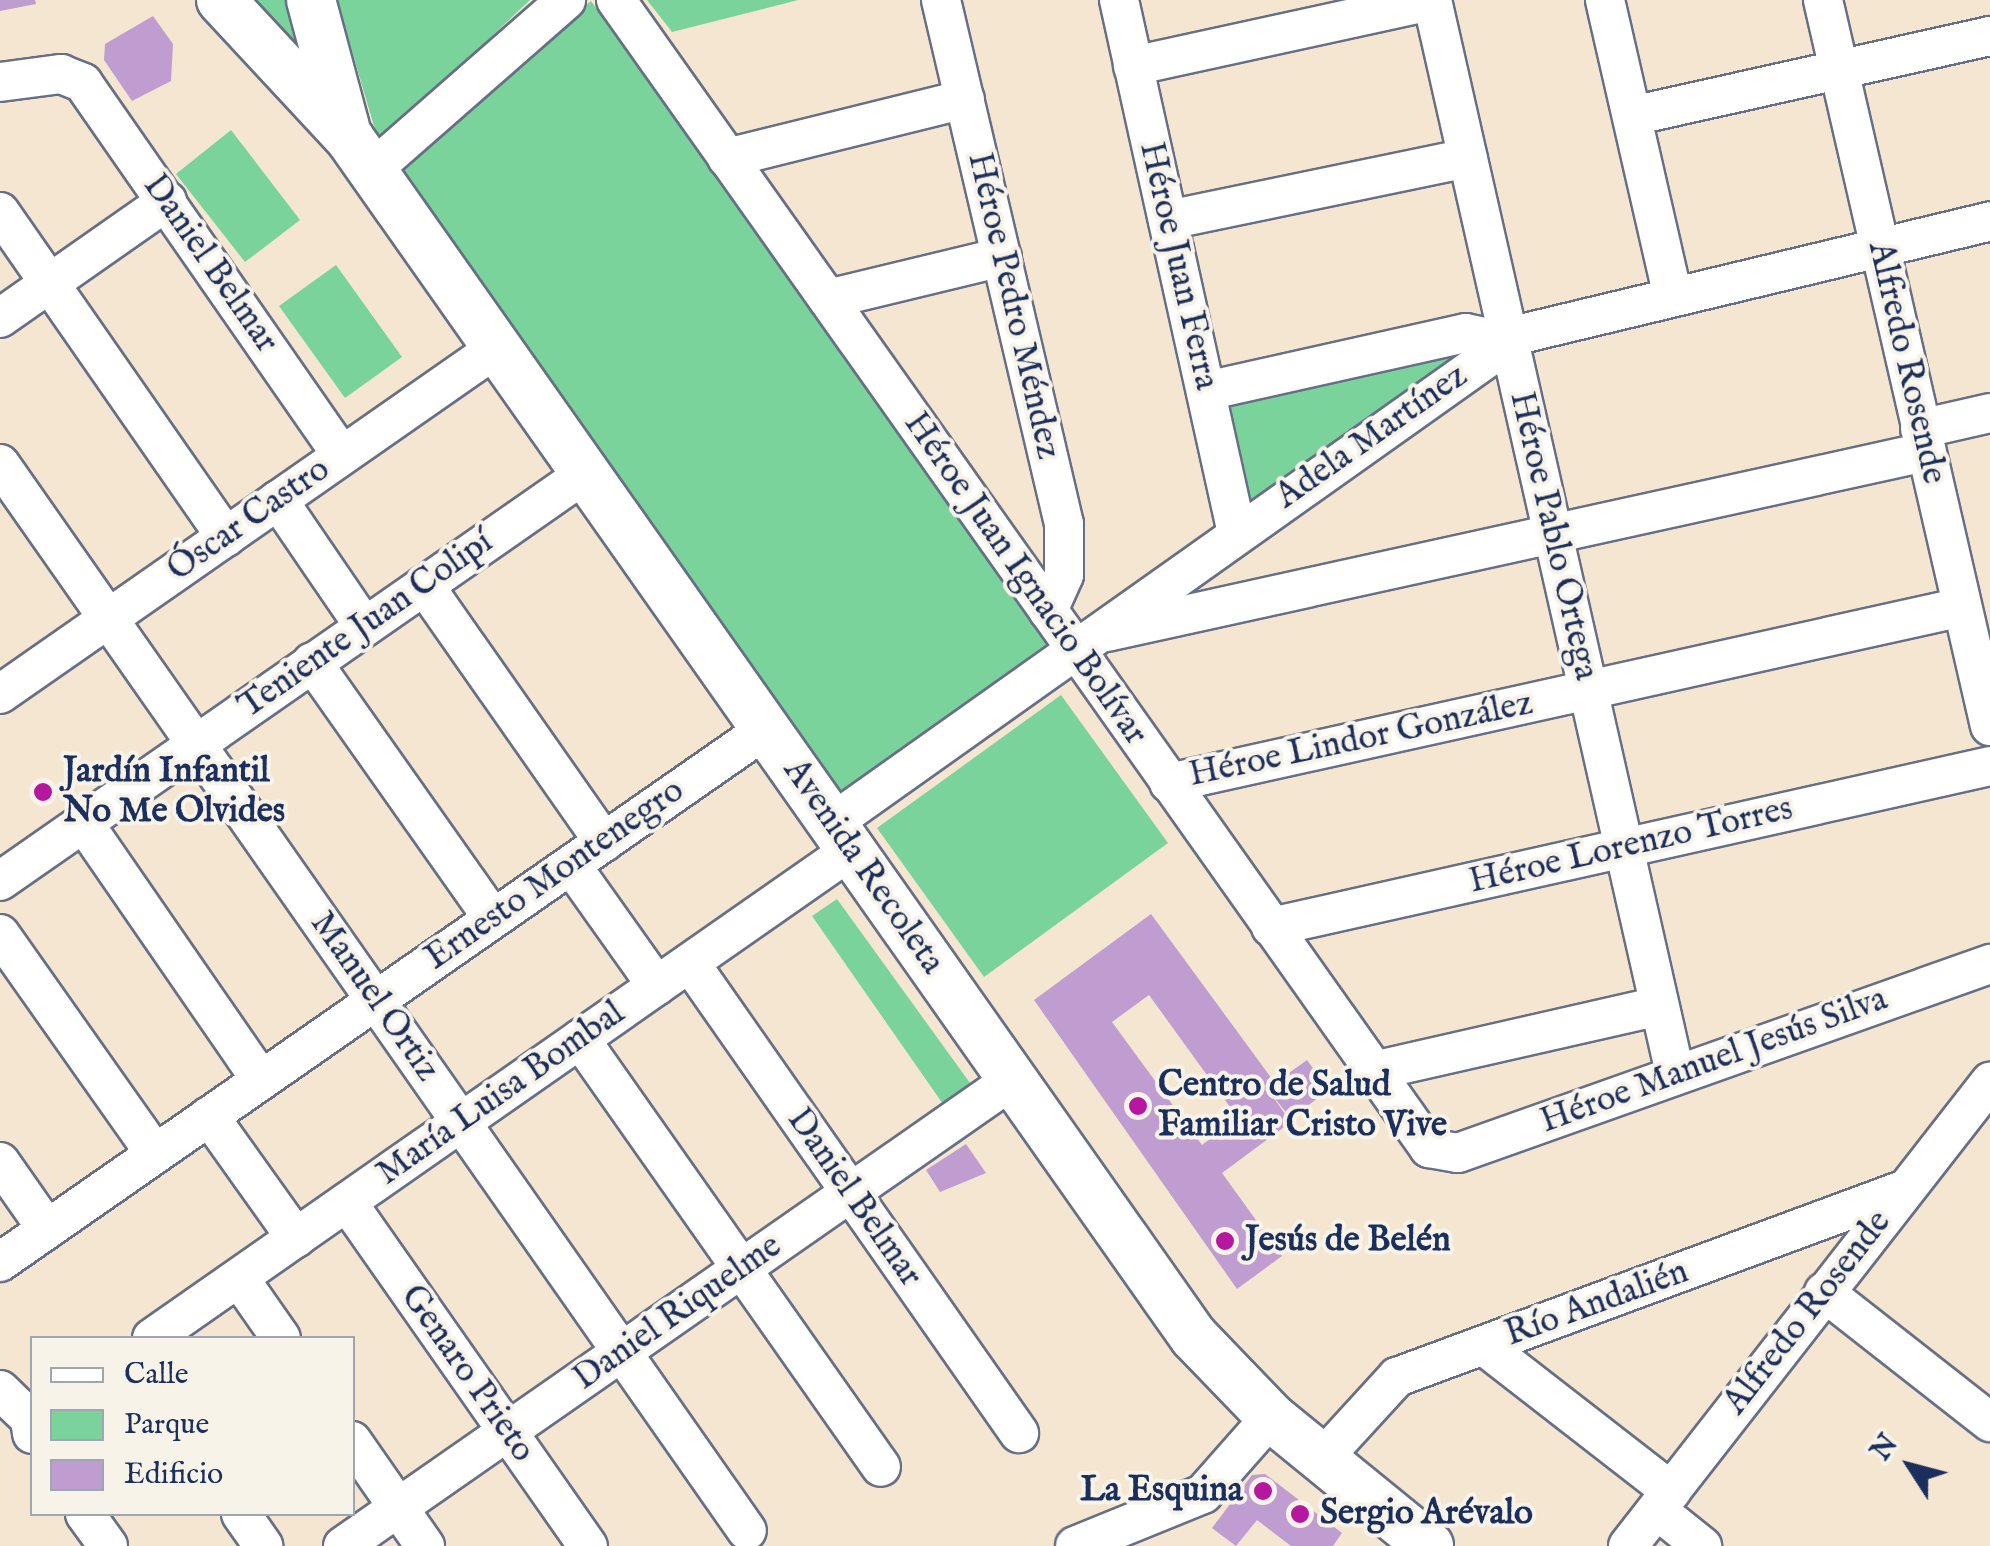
<!DOCTYPE html>
<meta charset="utf-8">
<style>
body{margin:0}
#map{position:relative;width:1990px;height:1546px;overflow:hidden;background:#f4e6d0;font-family:"IM FELL English",serif}
div>[style]{position:absolute}
.green>*{inset:0;background:#7ad39a}
.building>*{inset:0;background:#bf9dd1}
.roads{filter:drop-shadow(2px 0 #676f86) drop-shadow(-2px 0 #676f86) drop-shadow(0 2px #676f86) drop-shadow(0 -2px #676f86)}
.minor>*{height:38px;margin:-19px;padding:0 19px;transform-origin:19px;border-radius:19px;background:#fff}
.major>*{height:48px;margin:-24px;padding:0 24px;transform-origin:24px;border-radius:24px;background:#fff}
.dots>*{width:28px;height:28px;translate:-50% -50%;box-sizing:border-box;border:5px solid #f7f3e8;border-radius:50%}
span{translate:-50% -50%;white-space:nowrap;text-align:center;line-height:1.15;-webkit-text-stroke:8px #f7f3e8;paint-order:stroke}
.street-label{font-size:35px;color:#1b2f5e}
.poi-label{font-size:35px;color:#1b2f5e;font-weight:700}
.left{translate:0 -50%;text-align:left}
.right{translate:-100% -50%;text-align:right}
.legend{position:absolute;left:30px;top:1336px;width:325px;height:180px;box-sizing:border-box;background:#f7f3e8;border:2px solid #9fa5b1;margin:0;padding:12px 18px;list-style:none;font-size:30px;color:#1b2f5e}
.legend li{display:flex;align-items:center;gap:20px;height:50px}
.legend b{width:50px;border:2px solid #9fa5b1}
.north{position:absolute;left:1860px;top:1416px;width:100px;height:100px;-webkit-text-stroke:8px #f7f3e8;paint-order:stroke;rotate:306deg;font-size:28px;font-weight:700;line-height:40px;text-align:center;color:#1b2f5e}
.north::after{content:'';display:block;margin:auto;width:35px;height:45px;background:#1b2f5e;clip-path:polygon(50% 0,100% 100%,50% 72%,0 100%)}
</style>
<div id="map">
<div class="green">
<div style="clip-path:polygon(253px 0,293px 0,308px 66px)"></div>
<div style="clip-path:polygon(337px 0,530px 0,379px 143px)"></div>
<div style="clip-path:polygon(647px 0,798px 0,672px 32px)"></div>
<div style="clip-path:polygon(591px 1px,1054px 642px,835px 801px,396px 172px)"></div>
<div style="clip-path:polygon(231px 130px,300px 220px,245px 262px,176px 174px)"></div>
<div style="clip-path:polygon(336px 265px,402px 357px,345px 398px,279px 306px)"></div>
<div style="clip-path:polygon(1456px 345px,1452px 359px,1241px 508px,1225px 407px,1234px 395px)"></div>
<div style="clip-path:polygon(1061px 695px,1168px 843px,984px 977px,877px 828px)"></div>
<div style="clip-path:polygon(837px 899px,970px 1083px,943px 1104px,812px 916px)"></div>
</div>
<div class="building">
<div style="clip-path:polygon(0 0,35px 0,36px 4px,0 11px)"></div>
<div style="clip-path:polygon(153px 16px,173px 44px,171px 81px,132px 101px,104px 60px,105px 44px)"></div>
<div style="clip-path:polygon(evenodd,1151px 914px,1275px 1083px,1307px 1060px,1329px 1090px,1291px 1118px,1270px 1093px,1291px 1122px,1222px 1173px,1282px 1256px,1237px 1289px,1034px 1000px,1151px 914px,1149px 995px,1238px 1118px,1202px 1145px,1112px 1022px,1149px 995px)"></div>
<div style="clip-path:polygon(966px 1144px,986px 1173px,940px 1192px,926px 1170px)"></div>
<div style="clip-path:polygon(1265px 1474px,1342px 1533px,1333px 1546px,1291px 1546px,1257px 1520px,1236px 1546px,1212px 1528px,1252px 1475px)"></div>
</div>
<div class="roads">
<div class="minor">
<div style="left:616px;top:0;width:1407px;rotate:54.69deg"></div>
<div style="left:1429px;top:1148px;width:29px;rotate:10deg"></div>
<div style="left:1458px;top:1153px;width:565px;rotate:-19.56deg"></div>
<div style="left:941px;top:0;width:538px;rotate:76.79deg"></div>
<div style="left:1064px;top:524px;width:51px;rotate:90deg"></div>
<div style="left:1064px;top:575px;width:39px;rotate:114deg"></div>
<div style="left:1119px;top:0;width:546px;rotate:77.52deg"></div>
<div style="left:1432px;top:0;width:1100px;rotate:77.24deg"></div>
<div style="left:1605px;top:0;width:300px;rotate:77.1deg"></div>
<div style="left:1823px;top:0;width:745px;rotate:77.05deg"></div>
<div style="left:1133px;top:66px;width:306px;rotate:-12.3deg"></div>
<div style="left:0;top:82px;width:62px;rotate:-7.5deg"></div>
<div style="left:61px;top:74px;width:24px;rotate:22deg"></div>
<div style="left:83px;top:83px;width:453px;rotate:55.2deg"></div>
<div style="left:1632px;top:116px;width:367px;rotate:-12.6deg"></div>
<div style="left:727px;top:158px;width:245px;rotate:-13.9deg"></div>
<div style="left:372px;top:170px;width:258px;rotate:-41.2deg"></div>
<div style="left:0;top:212px;width:396px;rotate:55.2deg"></div>
<div style="left:1168px;top:220px;width:306px;rotate:-11.7deg"></div>
<div style="left:828px;top:299px;width:179px;rotate:-13.6deg"></div>
<div style="left:0;top:318px;width:204px;rotate:-35deg"></div>
<div style="left:1206px;top:391px;width:266px;rotate:-12.6deg"></div>
<div style="left:1466px;top:333px;width:43px;rotate:12.1deg"></div>
<div style="left:1920px;top:429px;width:72px;rotate:-12.9deg"></div>
<div style="left:0;top:464px;width:1302px;rotate:55deg"></div>
<div style="left:278px;top:500px;width:153px;rotate:55.7deg"></div>
<div style="left:424px;top:585px;width:314px;rotate:55deg"></div>
<div style="left:1107px;top:632px;width:838px;rotate:-12.41deg"></div>
<div style="left:312px;top:662px;width:314px;rotate:54.8deg"></div>
<div style="left:0;top:694px;width:607px;rotate:-34.87deg"></div>
<div style="left:1169px;top:783px;width:812px;rotate:-12.51deg"></div>
<div style="left:83px;top:822px;width:313px;rotate:55.4deg"></div>
<div style="left:832px;top:823px;width:845px;rotate:-35.36deg"></div>
<div style="left:1521px;top:334px;width:482px;rotate:-13.5deg"></div>
<div style="left:571px;top:865px;width:148px;rotate:54.6deg"></div>
<div style="left:0;top:881px;width:714px;rotate:-34.85deg"></div>
<div style="left:1271px;top:927px;width:737px;rotate:-12.62deg"></div>
<div style="left:0;top:934px;width:269px;rotate:54.8deg"></div>
<div style="left:690px;top:963px;width:574px;rotate:55.01deg"></div>
<div style="left:580px;top:1039px;width:523px;rotate:54.88deg"></div>
<div style="left:1373px;top:1071px;width:293px;rotate:-12.8deg"></div>
<div style="left:209px;top:1116px;width:150px;rotate:54.5deg"></div>
<div style="left:0;top:1162px;width:82px;rotate:55deg"></div>
<div style="left:347px;top:1202px;width:420px;rotate:55deg"></div>
<div style="left:0;top:1262px;width:933px;rotate:-34.83deg"></div>
<div style="left:239px;top:1278px;width:73px;rotate:55deg"></div>
<div style="left:1824px;top:1292px;width:211px;rotate:38.1deg"></div>
<div style="left:152px;top:1338px;width:852px;rotate:-34.92deg"></div>
<div style="left:1484px;top:1346px;width:237px;rotate:37.8deg"></div>
<div style="left:0;top:1390px;width:42px;rotate:44deg"></div>
<div style="left:30px;top:1419px;width:15px;rotate:82deg"></div>
<div style="left:352px;top:1441px;width:128px;rotate:55.2deg"></div>
<div style="left:1321px;top:1460px;width:113px;rotate:-47.5deg"></div>
<div style="left:1397px;top:1377px;width:539px;rotate:-20.28deg"></div>
<div style="left:1657px;top:1510px;width:58px;rotate:38.7deg"></div>
<div style="left:85px;top:1514px;width:39px;rotate:54deg"></div>
<div style="left:241px;top:1514px;width:39px;rotate:55deg"></div>
<div style="left:343px;top:1546px;width:815px;rotate:-34.86deg"></div>
<div style="left:1075px;top:1546px;width:138px;rotate:-22.1deg"></div>
<div style="left:1203px;top:1494px;width:103px;rotate:-48.6deg"></div>
<div style="left:1628px;top:1546px;width:589px;rotate:-52.04deg"></div>
</div>
<div class="major">
<div style="left:221px;top:0;width:190px;rotate:47.1deg"></div>
<div style="left:350px;top:139px;width:1465px;rotate:54.84deg"></div>
<div style="left:1194px;top:1337px;width:111px;rotate:46.1deg"></div>
<div style="left:1271px;top:1417px;width:204px;rotate:39.2deg"></div>
<div style="left:311px;top:0;width:131px;rotate:75deg"></div>
</div>
</div>
<div class="dots">
<div style="left:43px;top:792px;background:#b5179e"></div>
<div style="left:1138px;top:1106px;background:#b5179e"></div>
<div style="left:1225px;top:1241px;background:#b5179e"></div>
<div style="left:1263px;top:1491px;background:#b5179e"></div>
<div style="left:1300px;top:1514px;background:#b5179e"></div>
</div>
<div class="street-label">
<span style="left:210px;top:264px;rotate:55deg">Daniel Belmar</span>
<span style="left:1178px;top:266px;rotate:77deg">Héroe Juan Ferra</span>
<span style="left:1013px;top:306px;rotate:77deg">Héroe Pedro Méndez</span>
<span style="left:1906px;top:363px;rotate:77deg">Alfredo Rosende</span>
<span style="left:1372px;top:437px;rotate:-35deg">Adela Martínez</span>
<span style="left:249px;top:520px;rotate:-35deg">Óscar Castro</span>
<span style="left:1553px;top:536px;rotate:77deg">Héroe Pablo Ortega</span>
<span style="left:1025px;top:579px;rotate:55deg">Héroe Juan Ignacio Bolívar</span>
<span style="left:366px;top:625px;rotate:-35deg">Teniente Juan Colipí</span>
<span style="left:1361px;top:740px;rotate:-12deg">Héroe Lindor González</span>
<span style="left:1631px;top:846px;rotate:-13deg">Héroe Lorenzo Torres</span>
<span style="left:863px;top:867px;rotate:55deg">Avenida Recoleta</span>
<span style="left:555px;top:875px;rotate:-35deg">Ernesto Montenegro</span>
<span style="left:374px;top:997px;rotate:55deg">Manuel Ortiz</span>
<span style="left:1714px;top:1061px;rotate:-20deg">Héroe Manuel Jesús Silva</span>
<span style="left:501px;top:1094px;rotate:-35deg">María Luisa Bombal</span>
<span style="left:854px;top:1198px;rotate:55deg">Daniel Belmar</span>
<span style="left:1597px;top:1304px;rotate:-20deg">Río Andalién</span>
<span style="left:678px;top:1313px;rotate:-35deg">Daniel Riquelme</span>
<span style="left:1808px;top:1313px;rotate:-52deg">Alfredo Rosende</span>
<span style="left:467px;top:1374px;rotate:55deg">Genaro Prieto</span>
</div>
<div class="poi-label">
<span class="left" style="left:63px;top:792px">Jardín Infantil<br>No Me Olvides</span>
<span class="left" style="left:1158px;top:1106px">Centro de Salud<br>Familiar Cristo Vive</span>
<span class="left" style="left:1245px;top:1241px">Jesús de Belén</span>
<span class="right" style="left:1243px;top:1491px">La Esquina</span>
<span class="left" style="left:1320px;top:1514px">Sergio Arévalo</span>
</div>
<ul class="legend">
<li><b style="height:12px;background:#fff"></b>Calle</li>
<li><b style="height:28px;background:#7ad39a"></b>Parque</li>
<li><b style="height:28px;background:#bf9dd1"></b>Edificio</li>
</ul>
<div class="north">N</div>
</div>
